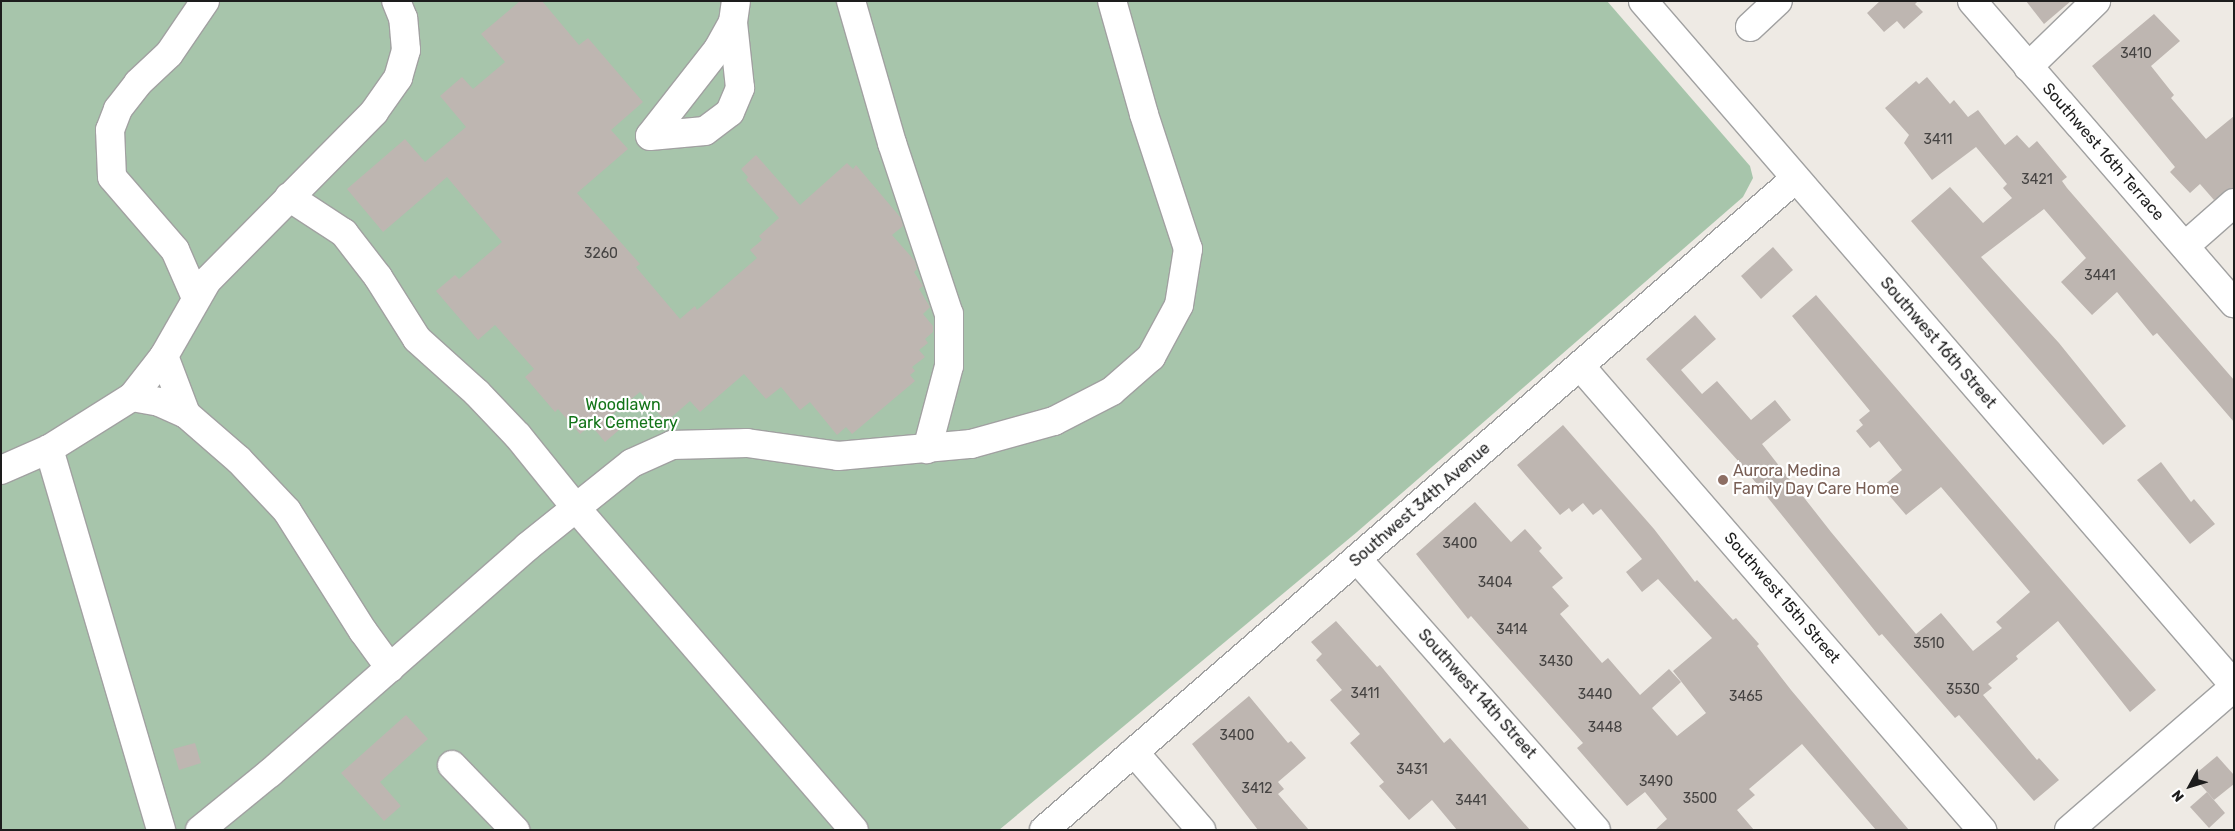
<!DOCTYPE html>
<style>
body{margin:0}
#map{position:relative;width:2235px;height:831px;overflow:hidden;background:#eeeae4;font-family:Rubik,sans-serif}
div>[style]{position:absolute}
.cemetery>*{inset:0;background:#a7c5ab}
.building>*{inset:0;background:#beb6b1}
.roads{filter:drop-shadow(1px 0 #a1a1a1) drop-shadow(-1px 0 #a1a1a1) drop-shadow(0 1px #a1a1a1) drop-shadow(0 -1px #a1a1a1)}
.minor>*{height:28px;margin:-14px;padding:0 14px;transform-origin:14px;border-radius:14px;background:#fff}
.dots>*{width:14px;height:14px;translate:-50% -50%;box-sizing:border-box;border:2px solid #fff;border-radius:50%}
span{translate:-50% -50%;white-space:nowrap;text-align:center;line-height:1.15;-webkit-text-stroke:4.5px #fff;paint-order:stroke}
.number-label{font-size:14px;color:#454342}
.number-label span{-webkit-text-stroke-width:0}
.street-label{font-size:16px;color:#1d1d1d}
.park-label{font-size:16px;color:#137419}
.education-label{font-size:16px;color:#785e54}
.left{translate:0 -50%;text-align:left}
.frame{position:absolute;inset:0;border:2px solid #1d1d1d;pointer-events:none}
.north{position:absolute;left:2165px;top:761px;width:50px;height:50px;-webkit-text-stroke:4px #fff;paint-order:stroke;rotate:231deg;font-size:14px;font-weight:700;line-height:20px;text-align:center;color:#1d1d1d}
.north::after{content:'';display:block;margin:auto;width:18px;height:22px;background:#1d1d1d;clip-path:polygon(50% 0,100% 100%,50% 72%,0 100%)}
</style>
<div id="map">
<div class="cemetery">
<div style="clip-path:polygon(1px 1px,1607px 1px,1750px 166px,1753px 178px,1743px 197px,1357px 532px,999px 830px,1px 830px)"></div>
</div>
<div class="building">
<div style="clip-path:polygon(520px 1px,542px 1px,579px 45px,588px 38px,643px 102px,611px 130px,628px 149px,577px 193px,640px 264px,636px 267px,680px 319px,695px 306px,697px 310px,757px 258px,750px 250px,762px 240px,759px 236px,779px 218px,746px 180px,748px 177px,741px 169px,756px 155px,800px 205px,847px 163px,853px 169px,856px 165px,901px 218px,903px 226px,892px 235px,915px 261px,917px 269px,914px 272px,923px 286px,919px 289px,930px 307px,923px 314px,933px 326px,933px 332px,925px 339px,928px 343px,919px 350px,925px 357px,912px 367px,915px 371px,910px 375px,915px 381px,852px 434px,846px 427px,837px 435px,810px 402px,800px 410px,781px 387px,766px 399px,744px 374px,700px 412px,690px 401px,666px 422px,640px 392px,608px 418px,619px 430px,605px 442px,591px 425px,580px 434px,558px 409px,555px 412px,525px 377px,534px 369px,495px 325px,478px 340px,436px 291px,455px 275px,459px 279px,502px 242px,447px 177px,383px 232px,347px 189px,405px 139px,425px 162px,466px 127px,440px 96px,462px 77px,473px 89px,505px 62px,481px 34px)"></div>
<div style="clip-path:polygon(1880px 1px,1918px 1px,1915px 4px,1923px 12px,1904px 29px,1897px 21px,1884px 32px,1867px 13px)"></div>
<div style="clip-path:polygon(2026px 1px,2071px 1px,2044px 24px)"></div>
<div style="clip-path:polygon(2154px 14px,2180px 41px,2151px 66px,2174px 95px,2171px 98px,2206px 139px,2234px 116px,2234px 188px,2214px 200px,2200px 184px,2190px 193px,2170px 172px,2175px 167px,2092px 66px)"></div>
<div style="clip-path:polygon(1927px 77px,1950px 104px,1954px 100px,1968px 117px,1978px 110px,2005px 145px,2017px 135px,2029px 148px,2037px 141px,2067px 177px,2062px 181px,2067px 188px,2234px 380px,2234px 422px,2157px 333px,2153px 336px,2117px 292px,2092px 315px,2061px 282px,2086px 258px,2044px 209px,1981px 257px,2059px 343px,2126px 426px,2103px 445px,1911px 221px,1950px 187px,1983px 223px,2012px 198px,2003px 188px,2007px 184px,1976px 147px,1932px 180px,1904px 143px,1909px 135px,1885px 108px,1916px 81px,1919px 84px)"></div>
<div style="clip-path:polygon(1773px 247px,1793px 270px,1761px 299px,1741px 276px)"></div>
<div style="clip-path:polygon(1816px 295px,2156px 690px,2130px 712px,2058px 621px,2016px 656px,2018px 659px,1988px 684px,1992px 688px,1983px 695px,2037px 760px,2039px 758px,2059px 780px,2034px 801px,1959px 715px,1955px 718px,1882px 634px,1879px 636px,1740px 463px,1646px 359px,1695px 315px,1716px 339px,1681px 370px,1702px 394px,1717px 381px,1751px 420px,1775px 400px,1791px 420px,1762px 444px,1831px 532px,1916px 634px,1941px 613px,1973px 651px,2002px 628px,1996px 622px,2030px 592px,1941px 487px,1906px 515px,1882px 487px,1902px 470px,1879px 441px,1870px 448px,1856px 431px,1863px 425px,1859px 420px,1870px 411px,1792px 316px)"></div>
<div style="clip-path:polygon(1563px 425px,1654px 529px,1695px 582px,1697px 580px,1733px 620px,1736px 618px,1759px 644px,1757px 646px,1791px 690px,1909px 830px,1876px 830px,1802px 744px,1749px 789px,1755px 795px,1737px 810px,1754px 830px,1655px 830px,1667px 819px,1645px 792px,1627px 806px,1577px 748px,1583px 743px,1471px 616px,1468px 619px,1416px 554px,1475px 502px,1511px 542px,1525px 529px,1542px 548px,1539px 551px,1563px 578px,1552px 587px,1569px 606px,1560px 614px,1602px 663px,1608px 658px,1640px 695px,1669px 669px,1681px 682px,1652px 708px,1677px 736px,1706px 713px,1673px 671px,1712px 638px,1658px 579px,1642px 592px,1626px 572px,1642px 559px,1601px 509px,1593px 515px,1583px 503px,1572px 512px,1569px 508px,1560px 515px,1517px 465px)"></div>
<div style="clip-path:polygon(2161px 462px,2191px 502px,2194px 499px,2215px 524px,2190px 544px,2137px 480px)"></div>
<div style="clip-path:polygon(1336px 621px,1377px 667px,1380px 665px,1444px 743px,1450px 738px,1530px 830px,1457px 830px,1432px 800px,1409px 820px,1379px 786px,1384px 782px,1350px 743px,1360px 734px,1330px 700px,1342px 690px,1316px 660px,1322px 654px,1311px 642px)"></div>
<div style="clip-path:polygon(1249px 696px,1288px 743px,1291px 741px,1306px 758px,1278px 782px,1284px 789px,1278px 794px,1309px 830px,1258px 830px,1192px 744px)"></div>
<div style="clip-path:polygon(406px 715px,428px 739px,380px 782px,401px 806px,384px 821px,341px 773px)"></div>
<div style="clip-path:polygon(195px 743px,201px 763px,179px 770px,173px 749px)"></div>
<div style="clip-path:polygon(2217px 756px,2234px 775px,2234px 784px,2214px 800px,2193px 776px)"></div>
<div style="clip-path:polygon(2207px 792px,2225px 813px,2209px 828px,2190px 807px)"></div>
</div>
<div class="roads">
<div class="minor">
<div style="left:851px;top:1px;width:148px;rotate:73.9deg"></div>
<div style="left:892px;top:143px;width:180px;rotate:71.6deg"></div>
<div style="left:949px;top:314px;width:52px;rotate:90deg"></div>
<div style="left:949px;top:366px;width:86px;rotate:104.8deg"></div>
<div style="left:1643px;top:1px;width:904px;rotate:49.17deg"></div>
<div style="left:1972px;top:1px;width:400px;rotate:49.1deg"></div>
<div style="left:733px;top:22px;width:31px;rotate:119deg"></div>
<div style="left:718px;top:49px;width:110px;rotate:128deg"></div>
<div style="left:650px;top:136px;width:55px;rotate:-5.2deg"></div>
<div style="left:705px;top:131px;width:31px;rotate:-37deg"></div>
<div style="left:730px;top:112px;width:26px;rotate:-67deg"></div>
<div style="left:740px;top:88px;width:66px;rotate:-96.1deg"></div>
<div style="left:733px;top:22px;width:21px;rotate:-82deg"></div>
<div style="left:1750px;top:27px;width:38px;rotate:-43deg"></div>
<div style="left:2028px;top:67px;width:95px;rotate:-44.1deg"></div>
<div style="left:289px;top:197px;width:66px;rotate:33.2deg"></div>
<div style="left:344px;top:233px;width:56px;rotate:52.3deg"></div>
<div style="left:378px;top:277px;width:73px;rotate:57.8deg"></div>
<div style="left:417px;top:339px;width:81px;rotate:42deg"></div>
<div style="left:477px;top:393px;width:59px;rotate:46.4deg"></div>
<div style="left:518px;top:436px;width:92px;rotate:51.1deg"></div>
<div style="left:576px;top:508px;width:425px;rotate:49.2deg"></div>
<div style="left:2185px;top:246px;width:65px;rotate:-41.3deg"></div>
<div style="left:196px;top:298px;width:52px;rotate:-113.6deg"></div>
<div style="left:175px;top:250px;width:96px;rotate:-130.8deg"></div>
<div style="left:112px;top:177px;width:47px;rotate:-92.4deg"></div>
<div style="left:110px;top:130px;width:22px;rotate:-69deg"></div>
<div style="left:118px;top:109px;width:33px;rotate:-52deg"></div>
<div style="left:138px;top:83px;width:42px;rotate:-43.1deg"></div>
<div style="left:169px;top:54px;width:64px;rotate:-55.8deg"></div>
<div style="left:164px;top:356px;width:62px;rotate:69.2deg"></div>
<div style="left:1581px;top:367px;width:613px;rotate:49.1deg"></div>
<div style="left:132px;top:397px;width:27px;rotate:10deg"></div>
<div style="left:159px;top:402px;width:30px;rotate:24deg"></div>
<div style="left:186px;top:414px;width:70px;rotate:41deg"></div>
<div style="left:239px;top:460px;width:70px;rotate:46.7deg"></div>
<div style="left:287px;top:511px;width:142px;rotate:57.7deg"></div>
<div style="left:363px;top:631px;width:46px;rotate:53.9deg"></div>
<div style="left:49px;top:449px;width:397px;rotate:73.6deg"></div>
<div style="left:1px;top:470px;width:52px;rotate:-23.6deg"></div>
<div style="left:49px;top:449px;width:98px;rotate:-32.1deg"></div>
<div style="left:132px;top:397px;width:52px;rotate:-52deg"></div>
<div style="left:164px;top:356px;width:86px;rotate:-60.2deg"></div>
<div style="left:207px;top:281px;width:238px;rotate:-45.3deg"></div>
<div style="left:374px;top:112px;width:42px;rotate:-54.8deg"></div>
<div style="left:398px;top:78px;width:29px;rotate:-74deg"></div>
<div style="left:406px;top:50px;width:32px;rotate:-95deg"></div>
<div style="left:403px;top:18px;width:18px;rotate:-112deg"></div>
<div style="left:1357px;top:559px;width:361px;rotate:48.6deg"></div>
<div style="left:1134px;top:752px;width:103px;rotate:49.3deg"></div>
<div style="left:452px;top:765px;width:91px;rotate:45.9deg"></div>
<div style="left:200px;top:830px;width:90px;rotate:-39.2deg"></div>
<div style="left:270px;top:773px;width:342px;rotate:-41.3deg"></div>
<div style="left:527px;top:547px;width:134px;rotate:-38.7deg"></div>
<div style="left:632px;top:463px;width:44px;rotate:-24.2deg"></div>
<div style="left:672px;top:445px;width:75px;rotate:-1.5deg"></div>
<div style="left:747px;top:443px;width:92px;rotate:8.1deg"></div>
<div style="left:838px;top:456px;width:134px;rotate:-5.2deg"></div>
<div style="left:971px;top:444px;width:86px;rotate:-15.5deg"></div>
<div style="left:1054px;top:421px;width:65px;rotate:-27.3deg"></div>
<div style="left:1112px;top:391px;width:52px;rotate:-41.1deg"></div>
<div style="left:1151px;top:357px;width:59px;rotate:-61.7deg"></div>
<div style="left:1179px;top:305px;width:57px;rotate:-80.9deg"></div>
<div style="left:1188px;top:249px;width:142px;rotate:-108.1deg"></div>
<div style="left:1144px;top:114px;width:117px;rotate:-105.8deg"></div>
<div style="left:1044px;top:830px;width:994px;rotate:-40.92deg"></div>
<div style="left:2069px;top:830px;width:218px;rotate:-40.9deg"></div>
</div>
</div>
<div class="dots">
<div style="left:1723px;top:480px;background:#8d6e63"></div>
</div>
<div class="number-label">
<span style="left:2136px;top:54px">3410</span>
<span style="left:1938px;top:140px">3411</span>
<span style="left:2037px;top:180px">3421</span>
<span style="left:601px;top:254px">3260</span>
<span style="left:2100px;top:276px">3441</span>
<span style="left:1460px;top:544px">3400</span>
<span style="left:1495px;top:583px">3404</span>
<span style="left:1512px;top:630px">3414</span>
<span style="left:1929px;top:644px">3510</span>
<span style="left:1556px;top:662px">3430</span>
<span style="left:1963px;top:690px">3530</span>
<span style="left:1365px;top:694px">3411</span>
<span style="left:1595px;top:695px">3440</span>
<span style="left:1746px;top:697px">3465</span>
<span style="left:1605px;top:728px">3448</span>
<span style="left:1237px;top:736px">3400</span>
<span style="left:1412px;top:770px">3431</span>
<span style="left:1656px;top:782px">3490</span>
<span style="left:1257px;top:789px">3412</span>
<span style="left:1700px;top:799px">3500</span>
<span style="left:1471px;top:801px">3441</span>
</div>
<div class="street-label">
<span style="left:2103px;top:152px;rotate:49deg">Southwest 16th Terrace</span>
<span style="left:1938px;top:343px;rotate:49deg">Southwest 16th Street</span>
<span style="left:1420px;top:505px;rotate:-41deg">Southwest 34th Avenue</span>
<span style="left:1782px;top:598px;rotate:49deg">Southwest 15th Street</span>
<span style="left:1477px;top:694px;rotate:48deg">Southwest 14th Street</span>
</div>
<div class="park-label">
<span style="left:623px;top:414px">Woodlawn<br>Park Cemetery</span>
</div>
<div class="education-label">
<span class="left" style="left:1733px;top:480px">Aurora Medina<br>Family Day Care Home</span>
</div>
<div class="frame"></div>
<div class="north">N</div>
</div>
